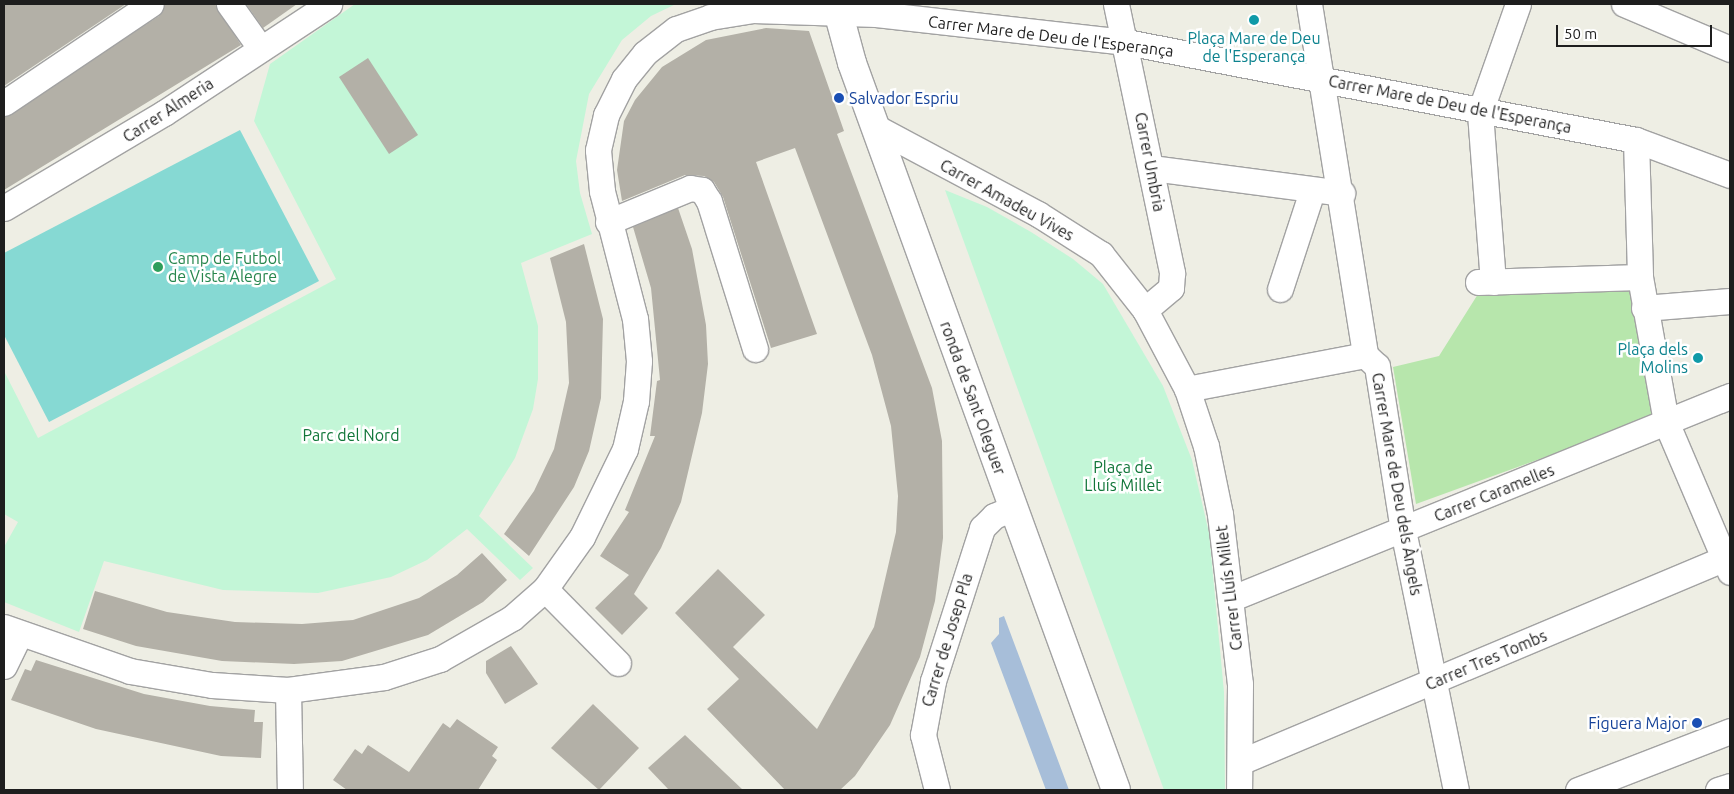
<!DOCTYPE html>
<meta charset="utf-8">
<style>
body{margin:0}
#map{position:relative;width:1734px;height:794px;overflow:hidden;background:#eeeee4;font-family:Ubuntu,sans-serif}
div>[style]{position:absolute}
.grass>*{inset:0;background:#b7e6ac}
.park>*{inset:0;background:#c3f6d7}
.pitch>*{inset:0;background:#86d9d3}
.water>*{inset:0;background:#a7bed9}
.building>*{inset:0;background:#b3b0a7}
.roads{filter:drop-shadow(1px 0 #a2a2a2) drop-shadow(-1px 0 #a2a2a2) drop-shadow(0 1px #a2a2a2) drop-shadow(0 -1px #a2a2a2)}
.minor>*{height:25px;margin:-12.5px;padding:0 12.5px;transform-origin:12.5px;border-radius:12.5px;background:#fff}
.tertiary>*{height:28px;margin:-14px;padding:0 14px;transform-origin:14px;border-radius:14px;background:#fff}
.dots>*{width:14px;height:14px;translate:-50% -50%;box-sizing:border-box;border:2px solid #fff;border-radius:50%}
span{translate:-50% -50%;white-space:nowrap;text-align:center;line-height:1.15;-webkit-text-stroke:5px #fff;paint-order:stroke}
.street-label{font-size:16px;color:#1e1e1e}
.culture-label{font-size:16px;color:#0d838f}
.right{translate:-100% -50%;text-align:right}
.transit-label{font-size:16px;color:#164399}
.left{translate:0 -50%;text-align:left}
.leisure-label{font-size:16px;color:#27864d}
.park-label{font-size:16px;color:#117639}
.frame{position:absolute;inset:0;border:5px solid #1e1e1e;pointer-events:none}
.scale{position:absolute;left:1556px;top:25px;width:156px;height:22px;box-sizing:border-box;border:2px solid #1e1e1e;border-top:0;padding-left:6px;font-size:15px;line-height:18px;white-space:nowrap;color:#1e1e1e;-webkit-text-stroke:4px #fff;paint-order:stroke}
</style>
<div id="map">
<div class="grass">
<div style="clip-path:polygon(1637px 286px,1655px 417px,1416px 504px,1393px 367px,1439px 356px,1478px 294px)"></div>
</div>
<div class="park">
<div style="clip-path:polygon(355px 4px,676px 4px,651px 16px,622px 40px,589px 94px,576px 161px,580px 193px,592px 234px,521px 263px,538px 326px,538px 379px,533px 409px,515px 458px,479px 516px,533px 568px,520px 580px,467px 529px,427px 560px,391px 577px,318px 593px,223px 590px,104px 561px,79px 632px,4px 602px,4px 547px,18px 522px,4px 514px,4px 371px,38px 438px,336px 279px,254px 121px,270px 64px)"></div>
<div style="clip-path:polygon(945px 190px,987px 207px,1031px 232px,1073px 259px,1103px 284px,1163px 386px,1192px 460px,1209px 533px,1224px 692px,1225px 790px,1164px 790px)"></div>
</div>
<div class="pitch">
<div style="clip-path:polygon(240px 130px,319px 281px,49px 422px,4px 335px,4px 253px)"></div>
</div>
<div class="water">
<div style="clip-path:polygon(1004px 616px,1069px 790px,1046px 790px,991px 643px,999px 634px,999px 618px)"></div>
</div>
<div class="building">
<div style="clip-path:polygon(4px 4px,126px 4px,4px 86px)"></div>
<div style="clip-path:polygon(165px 4px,215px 4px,241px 45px,4px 190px,4px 117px,159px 16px)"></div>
<div style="clip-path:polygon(246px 4px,297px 4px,263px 28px)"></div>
<div style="clip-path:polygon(766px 28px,809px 31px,844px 131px,837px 134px,932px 388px,942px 441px,943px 538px,935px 601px,920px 657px,890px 725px,855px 776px,840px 790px,785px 790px,707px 709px,739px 679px,675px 613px,718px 569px,765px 615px,733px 647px,817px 729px,874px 627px,896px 532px,898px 496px,891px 426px,872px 355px,795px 148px,756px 162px,817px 334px,771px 348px,723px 197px,714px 182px,704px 176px,685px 175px,622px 201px,617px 170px,624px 121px,635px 100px,662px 67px,706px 40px)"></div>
<div style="clip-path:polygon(368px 58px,418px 135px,389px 154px,339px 77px)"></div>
<div style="clip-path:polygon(678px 208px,692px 249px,706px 325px,708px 364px,702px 413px,681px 502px,661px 548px,634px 594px,648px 608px,622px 635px,595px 608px,629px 575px,600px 556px,629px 512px,625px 510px,655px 436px,650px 436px,657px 381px,660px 380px,651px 288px,633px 227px)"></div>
<div style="clip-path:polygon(584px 244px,603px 319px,601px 398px,589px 451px,574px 487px,529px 556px,504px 534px,534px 491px,554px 449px,569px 383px,566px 322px,550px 258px)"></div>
<div style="clip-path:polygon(482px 553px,507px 580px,483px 602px,428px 635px,342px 661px,294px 664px,222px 661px,136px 646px,83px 629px,95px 591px,167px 612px,235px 622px,302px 624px,353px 620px,419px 598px,457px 575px)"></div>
<div style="clip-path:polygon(511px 646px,538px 684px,505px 704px,486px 673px,486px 661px)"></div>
<div style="clip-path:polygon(36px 660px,144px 694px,210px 706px,255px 710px,254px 722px,263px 722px,261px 758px,221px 756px,96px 729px,11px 700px,25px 669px,31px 671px)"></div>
<div style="clip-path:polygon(593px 704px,639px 748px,599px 790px,551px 748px)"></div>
<div style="clip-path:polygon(457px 719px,498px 747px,492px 756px,497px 760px,478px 790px,347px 790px,333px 780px,355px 749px,362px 754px,368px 745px,409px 772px,443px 723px,450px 728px)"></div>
<div style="clip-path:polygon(685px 735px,743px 790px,669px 790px,648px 768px)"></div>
</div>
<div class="roads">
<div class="minor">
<div style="left:229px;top:4px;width:55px;rotate:54.6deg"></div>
<div style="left:1116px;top:4px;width:275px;rotate:78.2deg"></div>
<div style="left:1172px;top:273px;width:15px;rotate:94deg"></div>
<div style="left:1171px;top:288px;width:34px;rotate:140deg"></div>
<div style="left:1309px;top:4px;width:355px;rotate:80.9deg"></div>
<div style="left:1365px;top:355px;width:16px;rotate:43deg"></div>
<div style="left:1377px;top:366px;width:166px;rotate:81deg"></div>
<div style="left:1403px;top:530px;width:265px;rotate:78.5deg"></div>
<div style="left:1624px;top:4px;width:115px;rotate:23deg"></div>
<div style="left:4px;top:103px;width:177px;rotate:-34deg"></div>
<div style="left:875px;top:127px;width:185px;rotate:28.1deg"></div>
<div style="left:1038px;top:214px;width:75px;rotate:32.4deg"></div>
<div style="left:1101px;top:254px;width:71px;rotate:51.8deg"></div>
<div style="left:1145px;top:310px;width:89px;rotate:62deg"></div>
<div style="left:1187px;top:389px;width:60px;rotate:71.6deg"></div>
<div style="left:1206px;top:446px;width:69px;rotate:78.4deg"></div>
<div style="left:1220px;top:514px;width:171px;rotate:83.3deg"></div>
<div style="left:1240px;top:684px;width:106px;rotate:90.5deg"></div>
<div style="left:1636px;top:140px;width:137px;rotate:88.3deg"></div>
<div style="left:1640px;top:277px;width:147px;rotate:79.8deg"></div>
<div style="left:1666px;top:422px;width:163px;rotate:66.9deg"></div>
<div style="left:1152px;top:168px;width:192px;rotate:7.5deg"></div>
<div style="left:4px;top:208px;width:186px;rotate:-30.7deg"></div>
<div style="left:164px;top:113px;width:198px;rotate:-33.4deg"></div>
<div style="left:608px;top:222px;width:89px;rotate:-22.5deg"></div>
<div style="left:690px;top:188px;width:12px;rotate:9deg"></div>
<div style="left:702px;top:190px;width:13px;rotate:58deg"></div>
<div style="left:709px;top:201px;width:155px;rotate:72.7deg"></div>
<div style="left:1478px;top:282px;width:162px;rotate:-1.8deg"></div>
<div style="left:1493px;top:282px;width:170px;rotate:-94.4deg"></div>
<div style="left:1480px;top:112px;width:114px;rotate:-70.6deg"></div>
<div style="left:1280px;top:289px;width:103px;rotate:-71.9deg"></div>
<div style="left:1644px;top:308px;width:86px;rotate:-4.7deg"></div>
<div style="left:1187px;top:389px;width:181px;rotate:-10.8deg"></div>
<div style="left:545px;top:589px;width:104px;rotate:45.4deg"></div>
<div style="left:1230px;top:599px;width:540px;rotate:-22.1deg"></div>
<div style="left:4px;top:627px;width:133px;rotate:19.2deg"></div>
<div style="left:130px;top:671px;width:83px;rotate:9.7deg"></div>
<div style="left:212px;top:685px;width:76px;rotate:3.8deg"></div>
<div style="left:288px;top:690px;width:97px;rotate:-7.7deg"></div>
<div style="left:384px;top:677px;width:59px;rotate:-17.8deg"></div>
<div style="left:440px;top:659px;width:83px;rotate:-29.7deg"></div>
<div style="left:512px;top:618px;width:44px;rotate:-41.3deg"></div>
<div style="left:545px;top:589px;width:64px;rotate:-54.6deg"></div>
<div style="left:582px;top:537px;width:98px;rotate:-64deg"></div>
<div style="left:625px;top:449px;width:49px;rotate:-77.1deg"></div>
<div style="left:636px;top:401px;width:40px;rotate:-85.7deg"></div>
<div style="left:639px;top:361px;width:42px;rotate:-95.4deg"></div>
<div style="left:635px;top:319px;width:132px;rotate:-104.5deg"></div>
<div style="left:602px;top:191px;width:41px;rotate:-95.6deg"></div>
<div style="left:598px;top:150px;width:36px;rotate:-77deg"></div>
<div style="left:606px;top:115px;width:40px;rotate:-63.4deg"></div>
<div style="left:624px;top:79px;width:33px;rotate:-51deg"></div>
<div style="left:645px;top:53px;width:39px;rotate:-38deg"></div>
<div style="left:676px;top:29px;width:36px;rotate:-19deg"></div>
<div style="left:710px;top:17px;width:44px;rotate:-9.2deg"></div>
<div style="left:753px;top:10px;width:123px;rotate:1.9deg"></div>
<div style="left:876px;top:14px;width:252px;rotate:6.4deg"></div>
<div style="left:1126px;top:42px;width:519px;rotate:10.88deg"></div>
<div style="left:1636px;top:140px;width:100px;rotate:20.4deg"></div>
<div style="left:4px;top:666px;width:34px;rotate:-64deg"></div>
<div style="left:288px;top:690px;width:100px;rotate:88.9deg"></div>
<div style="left:1240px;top:762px;width:532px;rotate:-22.8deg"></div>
<div style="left:937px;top:790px;width:57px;rotate:-104.3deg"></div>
<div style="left:923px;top:735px;width:55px;rotate:-79.5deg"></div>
<div style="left:933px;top:681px;width:161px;rotate:-72.2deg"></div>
<div style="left:982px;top:528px;width:17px;rotate:-45deg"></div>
<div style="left:994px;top:516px;width:21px;rotate:-23deg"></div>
<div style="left:1578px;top:790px;width:163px;rotate:-21.2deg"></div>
<div style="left:1718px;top:790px;width:13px;rotate:-18deg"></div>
</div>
<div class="tertiary">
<div style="left:836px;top:4px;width:61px;rotate:74.8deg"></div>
<div style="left:852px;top:63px;width:773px;rotate:70.04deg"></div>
</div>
</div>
<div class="dots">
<div style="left:1254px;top:20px;background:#0f9aa8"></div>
<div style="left:839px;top:98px;background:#1a4fb4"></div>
<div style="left:158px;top:267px;background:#2e9e5b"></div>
<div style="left:1698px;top:358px;background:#0f9aa8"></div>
<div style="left:1697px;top:723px;background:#1a4fb4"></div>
</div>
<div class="street-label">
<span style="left:1051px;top:36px;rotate:7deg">Carrer Mare de Deu de l'Esperança</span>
<span style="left:1450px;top:104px;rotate:11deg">Carrer Mare de Deu de l'Esperança</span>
<span style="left:168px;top:110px;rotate:-33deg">Carrer Almeria</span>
<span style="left:1150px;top:162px;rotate:79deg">Carrer Umbria</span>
<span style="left:1007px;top:200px;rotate:29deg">Carrer Amadeu Vives</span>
<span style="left:973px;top:398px;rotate:70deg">ronda de Sant Oleguer</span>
<span style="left:1397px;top:484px;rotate:80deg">Carrer Mare de Deu dels Àngels</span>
<span style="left:1494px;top:493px;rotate:-22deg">Carrer Caramelles</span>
<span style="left:1229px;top:588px;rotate:-97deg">Carrer Lluís Millet</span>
<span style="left:947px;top:640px;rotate:-73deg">Carrer de Josep Pla</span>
<span style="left:1486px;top:660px;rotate:-23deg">Carrer Tres Tombs</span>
</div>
<div class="culture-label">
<span style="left:1254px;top:47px">Plaça Mare de Deu<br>de l'Esperança</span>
<span class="right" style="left:1688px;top:358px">Plaça dels<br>Molins</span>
</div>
<div class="transit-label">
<span class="left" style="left:849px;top:98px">Salvador Espriu</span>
<span class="right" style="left:1687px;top:723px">Figuera Major</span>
</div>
<div class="leisure-label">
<span class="left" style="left:168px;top:267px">Camp de Futbol<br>de Vista Alegre</span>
</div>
<div class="park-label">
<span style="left:351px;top:435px">Parc del Nord</span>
<span style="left:1123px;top:476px">Plaça de<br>Lluís Millet</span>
</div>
<div class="frame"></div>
<div class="scale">50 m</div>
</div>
